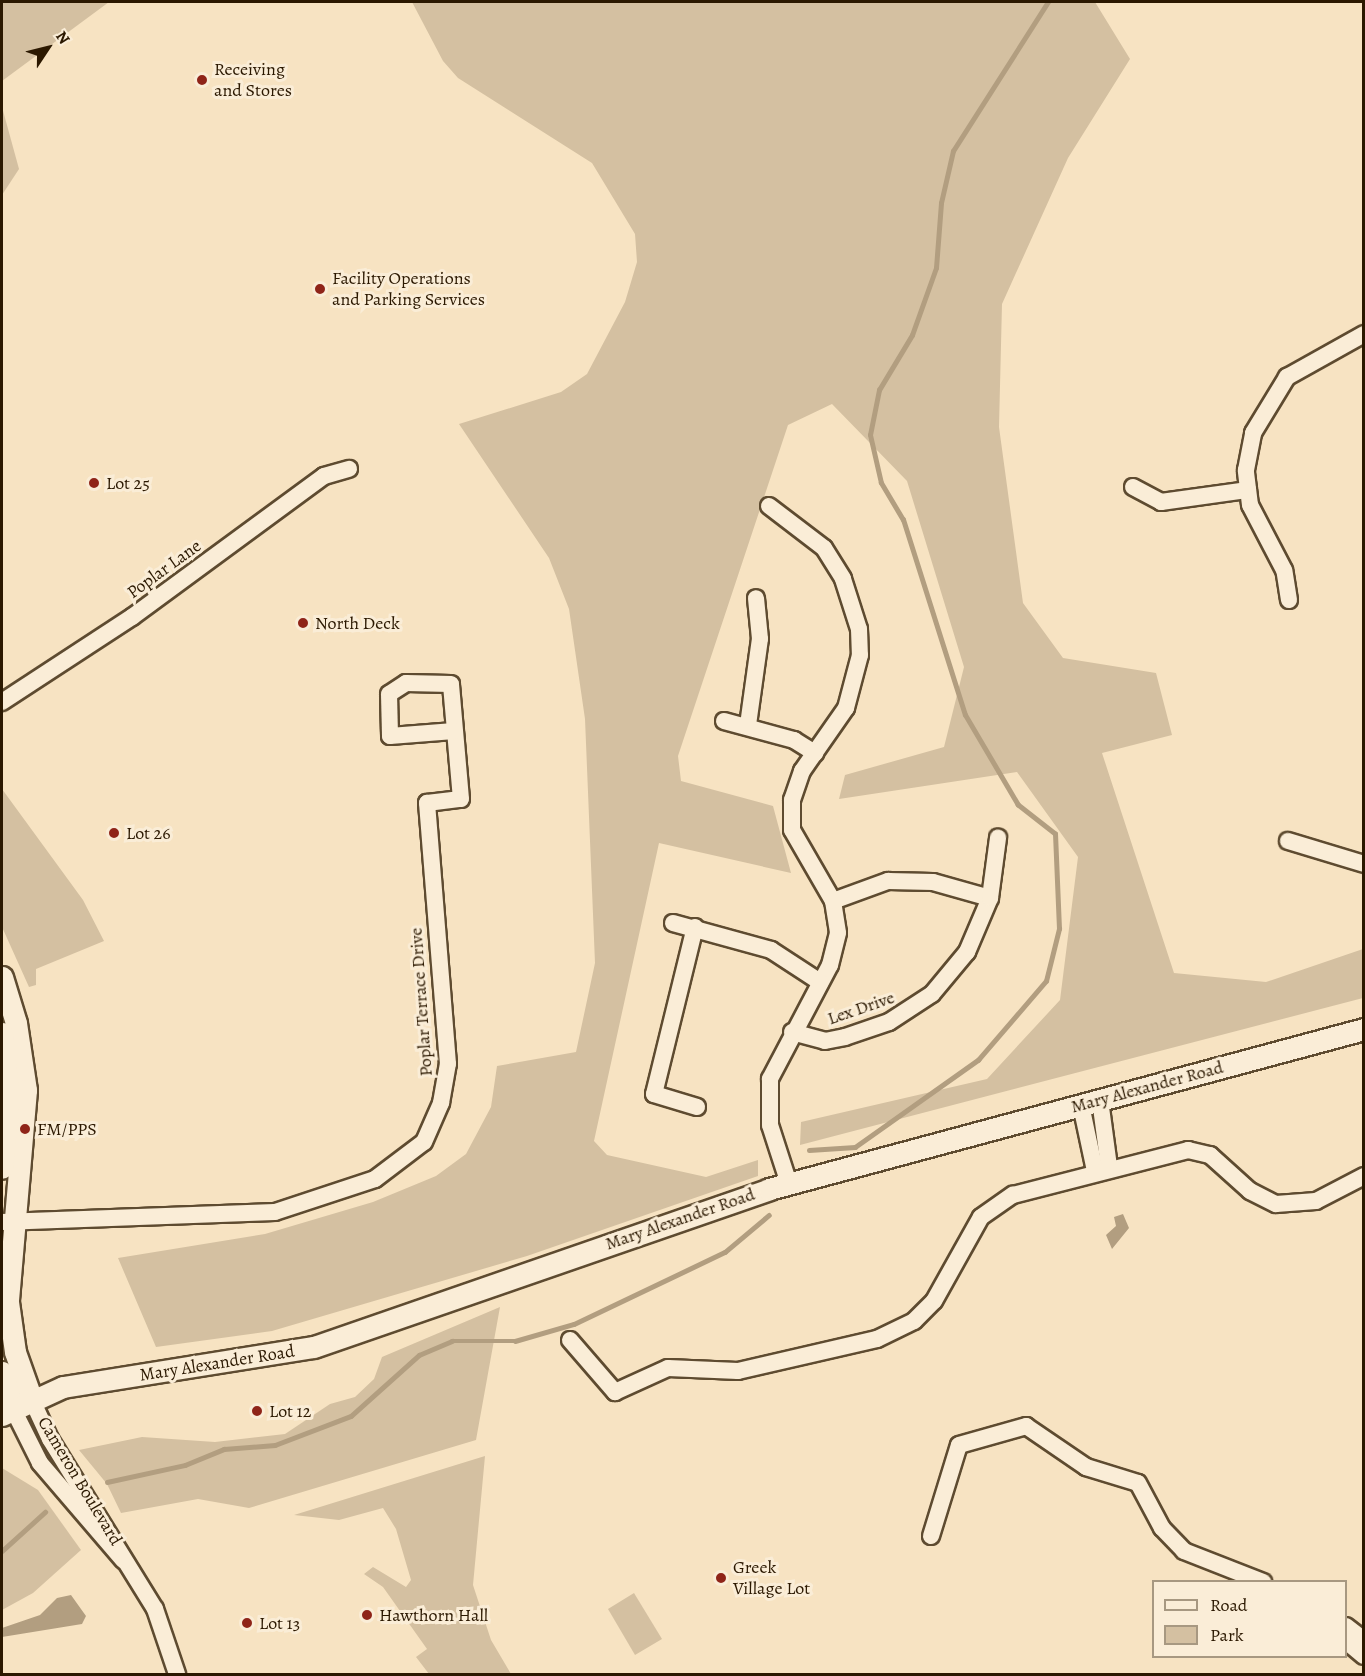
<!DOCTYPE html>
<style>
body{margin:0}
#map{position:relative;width:1365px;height:1676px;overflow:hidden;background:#f7e3c2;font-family:Alegreya,serif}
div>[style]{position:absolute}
.green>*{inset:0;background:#d4c0a1}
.water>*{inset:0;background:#b29e80}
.stream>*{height:4.5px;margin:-2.25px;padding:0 2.25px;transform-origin:2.25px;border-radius:2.25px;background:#b29e80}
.roads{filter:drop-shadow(2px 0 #5e4b30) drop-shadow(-2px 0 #5e4b30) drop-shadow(0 2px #5e4b30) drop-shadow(0 -2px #5e4b30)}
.minor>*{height:16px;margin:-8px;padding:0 8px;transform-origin:8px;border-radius:8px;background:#faedd7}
.tertiary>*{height:21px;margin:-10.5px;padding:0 10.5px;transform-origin:10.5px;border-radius:10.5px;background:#faedd7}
.dots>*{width:16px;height:16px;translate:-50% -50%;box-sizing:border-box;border:3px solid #faedd7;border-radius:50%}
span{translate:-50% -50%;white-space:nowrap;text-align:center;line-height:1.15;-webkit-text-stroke:6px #faedd7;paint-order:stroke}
.poi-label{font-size:18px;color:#2b1800}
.left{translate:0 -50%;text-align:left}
.street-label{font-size:18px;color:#2b1800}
.frame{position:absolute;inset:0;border:3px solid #2b1800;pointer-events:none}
.legend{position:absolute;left:1152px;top:1580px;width:195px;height:78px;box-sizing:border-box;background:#faedd7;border:2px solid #a79881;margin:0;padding:8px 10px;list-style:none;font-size:18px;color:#2b1800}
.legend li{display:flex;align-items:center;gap:12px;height:30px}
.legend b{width:30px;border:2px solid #a79881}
.north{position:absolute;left:18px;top:18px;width:60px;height:60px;-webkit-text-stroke:4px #faedd7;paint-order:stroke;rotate:55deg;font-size:16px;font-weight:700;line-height:24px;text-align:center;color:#2b1800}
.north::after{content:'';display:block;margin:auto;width:21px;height:27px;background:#2b1800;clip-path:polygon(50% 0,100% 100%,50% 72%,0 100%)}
</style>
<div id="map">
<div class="green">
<div style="clip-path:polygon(2px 2px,109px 2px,2px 81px)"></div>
<div style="clip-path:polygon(412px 2px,1095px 2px,1130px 59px,1068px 158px,1002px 304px,999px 427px,1023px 603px,1063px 658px,1156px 673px,1172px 735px,1102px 753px,1174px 973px,1266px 982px,1363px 949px,1363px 998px,800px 1145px,801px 1122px,987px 1079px,1060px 1000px,1078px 857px,1017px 772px,839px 799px,845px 775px,944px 747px,964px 667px,907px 481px,832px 404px,788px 425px,678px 756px,681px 781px,773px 806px,791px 873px,659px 843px,594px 1141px,607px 1155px,706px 1177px,758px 1160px,758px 1176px,527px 1256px,272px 1331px,156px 1347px,118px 1258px,265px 1234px,373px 1202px,436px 1176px,466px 1154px,491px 1107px,497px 1066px,576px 1052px,595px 963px,585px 719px,569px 609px,549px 558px,459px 424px,561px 392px,587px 374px,625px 302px,637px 262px,635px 234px,592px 163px,458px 78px,443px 61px)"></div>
<div style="clip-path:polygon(2px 107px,19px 169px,2px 195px)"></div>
<div style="clip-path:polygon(2px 789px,83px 900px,104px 941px,36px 969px,36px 985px,29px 987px,2px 927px)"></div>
<div style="clip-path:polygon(500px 1307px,476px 1440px,249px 1508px,198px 1499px,121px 1513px,107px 1484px,79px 1450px,142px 1437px,215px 1442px,285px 1434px,330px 1404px,355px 1397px,374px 1379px,382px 1357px)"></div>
<div style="clip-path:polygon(485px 1456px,473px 1585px,491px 1640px,511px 1674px,429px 1674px,416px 1657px,427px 1649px,383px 1587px,364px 1574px,373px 1567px,406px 1587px,411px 1580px,396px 1529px,383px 1508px,339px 1520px,294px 1515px)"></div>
<div style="clip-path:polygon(2px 1468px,38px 1490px,81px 1550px,33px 1593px,2px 1610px)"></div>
<div style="clip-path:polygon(634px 1593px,662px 1639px,635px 1655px,608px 1609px)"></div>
</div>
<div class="water">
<div style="clip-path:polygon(1123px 1214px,1129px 1228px,1112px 1249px,1106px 1235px,1116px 1226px,1114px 1217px)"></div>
<div style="clip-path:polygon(71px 1595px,86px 1616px,82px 1624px,2px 1637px,2px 1628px,40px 1615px,57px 1598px)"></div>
</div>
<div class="stream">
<div style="left:809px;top:1150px;width:46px;rotate:-3.7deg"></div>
<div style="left:855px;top:1147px;width:151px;rotate:-35.3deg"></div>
<div style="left:978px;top:1060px;width:104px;rotate:-49.3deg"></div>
<div style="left:1046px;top:981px;width:54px;rotate:-76deg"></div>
<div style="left:1059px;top:929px;width:95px;rotate:-92.4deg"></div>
<div style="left:1055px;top:834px;width:47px;rotate:-141.9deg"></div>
<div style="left:1018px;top:805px;width:104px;rotate:-120.5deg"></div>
<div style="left:965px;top:715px;width:205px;rotate:-107.6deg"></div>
<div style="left:903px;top:520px;width:43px;rotate:-120.7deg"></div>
<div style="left:881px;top:483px;width:49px;rotate:-102.9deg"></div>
<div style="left:870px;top:435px;width:46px;rotate:-78.7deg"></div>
<div style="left:879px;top:390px;width:64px;rotate:-59deg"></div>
<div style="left:912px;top:335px;width:71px;rotate:-70.3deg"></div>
<div style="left:936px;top:268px;width:65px;rotate:-85.6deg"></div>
<div style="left:941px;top:203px;width:53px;rotate:-77deg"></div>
<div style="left:953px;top:151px;width:177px;rotate:-57.5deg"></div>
<div style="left:107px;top:1482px;width:80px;rotate:-12.3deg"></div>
<div style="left:185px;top:1465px;width:42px;rotate:-22.3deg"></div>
<div style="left:224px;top:1449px;width:51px;rotate:-4.5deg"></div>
<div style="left:275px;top:1445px;width:81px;rotate:-20.9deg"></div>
<div style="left:351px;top:1416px;width:91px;rotate:-41.9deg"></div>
<div style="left:419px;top:1355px;width:36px;rotate:-23deg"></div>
<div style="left:452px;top:1341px;width:63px"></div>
<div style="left:515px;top:1341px;width:61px;rotate:-16.1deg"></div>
<div style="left:574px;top:1324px;width:167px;rotate:-25.5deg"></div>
<div style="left:725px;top:1252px;width:57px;rotate:-40.1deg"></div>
<div style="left:2px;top:1551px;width:58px;rotate:-42.2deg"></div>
</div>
<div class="roads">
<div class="minor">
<div style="left:1133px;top:487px;width:32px;rotate:28deg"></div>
<div style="left:1161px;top:502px;width:88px;rotate:-7.9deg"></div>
<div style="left:769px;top:506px;width:69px;rotate:37.4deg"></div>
<div style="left:824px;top:548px;width:36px;rotate:58deg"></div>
<div style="left:843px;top:579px;width:52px;rotate:72.3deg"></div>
<div style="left:859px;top:629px;width:26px;rotate:88deg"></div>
<div style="left:860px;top:655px;width:55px;rotate:104.8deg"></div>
<div style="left:846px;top:708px;width:77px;rotate:124.9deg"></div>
<div style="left:802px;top:771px;width:31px;rotate:109deg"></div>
<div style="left:792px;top:800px;width:30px;rotate:90deg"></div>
<div style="left:792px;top:830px;width:82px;rotate:60deg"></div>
<div style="left:833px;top:901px;width:32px;rotate:81deg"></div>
<div style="left:838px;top:933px;width:33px;rotate:104deg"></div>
<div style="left:830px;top:965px;width:129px;rotate:117.8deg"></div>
<div style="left:770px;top:1079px;width:46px;rotate:90deg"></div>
<div style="left:770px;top:1125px;width:62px;rotate:72.1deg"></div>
<div style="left:1289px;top:600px;width:30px;rotate:-99deg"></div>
<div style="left:1284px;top:570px;width:73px;rotate:-117.6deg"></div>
<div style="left:1250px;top:505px;width:35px;rotate:-97deg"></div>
<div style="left:1246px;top:470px;width:38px;rotate:-79deg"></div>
<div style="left:1253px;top:433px;width:66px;rotate:-58.7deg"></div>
<div style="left:1287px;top:377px;width:88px;rotate:-29.2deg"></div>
<div style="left:2px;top:702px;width:155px;rotate:-33.2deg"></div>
<div style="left:132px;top:617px;width:238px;rotate:-36.3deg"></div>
<div style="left:324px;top:476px;width:26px;rotate:-16deg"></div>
<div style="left:724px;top:721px;width:73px;rotate:15.2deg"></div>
<div style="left:794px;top:740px;width:25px;rotate:32deg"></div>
<div style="left:748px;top:725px;width:87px;rotate:-82.1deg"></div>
<div style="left:760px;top:639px;width:41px;rotate:-95.6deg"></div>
<div style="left:1288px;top:841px;width:79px;rotate:16.8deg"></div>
<div style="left:833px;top:901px;width:59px;rotate:-20deg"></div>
<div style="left:888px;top:881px;width:45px;rotate:1.3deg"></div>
<div style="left:933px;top:882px;width:59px;rotate:15.7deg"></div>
<div style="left:673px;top:923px;width:102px;rotate:15.4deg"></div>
<div style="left:771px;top:950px;width:59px;rotate:33.1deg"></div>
<div style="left:695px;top:927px;width:172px;rotate:103.8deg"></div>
<div style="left:654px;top:1094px;width:45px;rotate:16.8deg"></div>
<div style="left:792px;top:1032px;width:34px;rotate:15deg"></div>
<div style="left:825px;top:1041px;width:20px;rotate:-11deg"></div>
<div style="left:845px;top:1037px;width:46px;rotate:-18.8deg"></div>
<div style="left:889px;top:1022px;width:51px;rotate:-33.1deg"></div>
<div style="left:932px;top:994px;width:55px;rotate:-50.2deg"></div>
<div style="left:967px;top:952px;width:59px;rotate:-66.9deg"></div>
<div style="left:990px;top:898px;width:61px;rotate:-82.4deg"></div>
<div style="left:1100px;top:1100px;width:68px;rotate:82.3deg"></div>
<div style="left:1081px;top:1105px;width:67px;rotate:78deg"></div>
<div style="left:2px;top:1222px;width:273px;rotate:-2.1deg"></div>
<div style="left:275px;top:1212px;width:105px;rotate:-18.3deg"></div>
<div style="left:375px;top:1179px;width:61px;rotate:-37.1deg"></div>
<div style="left:424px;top:1142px;width:43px;rotate:-66.4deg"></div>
<div style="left:441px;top:1103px;width:40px;rotate:-80deg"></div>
<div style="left:448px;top:1064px;width:262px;rotate:-94.6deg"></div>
<div style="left:427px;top:803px;width:34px;rotate:-7deg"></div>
<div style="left:461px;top:799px;width:115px;rotate:-95deg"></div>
<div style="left:451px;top:684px;width:45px;rotate:-178.7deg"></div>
<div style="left:406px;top:683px;width:20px;rotate:147deg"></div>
<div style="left:389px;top:694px;width:42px;rotate:88.6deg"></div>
<div style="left:390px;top:736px;width:64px;rotate:-4.5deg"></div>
<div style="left:570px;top:1340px;width:69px;rotate:49.1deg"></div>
<div style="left:615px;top:1392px;width:58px;rotate:-24.4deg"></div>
<div style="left:668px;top:1368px;width:70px;rotate:2.5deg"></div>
<div style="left:738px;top:1371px;width:143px;rotate:-13deg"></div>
<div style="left:877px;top:1339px;width:41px;rotate:-25.9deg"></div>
<div style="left:914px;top:1321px;width:28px;rotate:-45deg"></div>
<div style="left:934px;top:1301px;width:96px;rotate:-60.8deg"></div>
<div style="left:981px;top:1217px;width:39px;rotate:-35deg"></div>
<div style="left:1013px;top:1195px;width:181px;rotate:-14.4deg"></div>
<div style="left:1188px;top:1150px;width:23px;rotate:13deg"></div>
<div style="left:1210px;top:1155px;width:54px;rotate:42deg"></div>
<div style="left:1250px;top:1191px;width:29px;rotate:27deg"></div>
<div style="left:1276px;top:1204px;width:40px;rotate:-4.3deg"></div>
<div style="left:1316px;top:1201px;width:54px;rotate:-27.5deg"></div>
<div style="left:32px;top:1400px;width:43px;rotate:65.2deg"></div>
<div style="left:50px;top:1439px;width:200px;rotate:58.3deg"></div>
<div style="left:155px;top:1609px;width:69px;rotate:71.3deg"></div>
<div style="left:13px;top:1409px;width:60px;rotate:63.4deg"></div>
<div style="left:40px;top:1463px;width:128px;rotate:49.4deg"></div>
<div style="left:931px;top:1536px;width:95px;rotate:-72.9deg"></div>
<div style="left:959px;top:1445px;width:70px;rotate:-15.8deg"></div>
<div style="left:1026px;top:1426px;width:73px;rotate:34.3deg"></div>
<div style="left:1086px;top:1467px;width:54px;rotate:17.1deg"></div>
<div style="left:1138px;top:1483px;width:51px;rotate:61.9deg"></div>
<div style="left:1162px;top:1528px;width:32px;rotate:46deg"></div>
<div style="left:1184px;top:1551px;width:85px;rotate:21.4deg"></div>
<div style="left:1346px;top:1626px;width:23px;rotate:38deg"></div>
<div style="left:1346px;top:1641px;width:23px;rotate:40deg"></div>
</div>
<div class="tertiary">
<div style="left:2px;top:977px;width:48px;rotate:73.1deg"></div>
<div style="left:16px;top:1023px;width:68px;rotate:81.5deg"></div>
<div style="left:26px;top:1090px;width:213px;rotate:94.9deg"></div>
<div style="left:8px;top:1302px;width:50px;rotate:82deg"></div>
<div style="left:15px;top:1352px;width:51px;rotate:70.5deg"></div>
<div style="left:2px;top:1033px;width:65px;rotate:83.9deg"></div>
<div style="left:9px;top:1098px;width:70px;rotate:95.7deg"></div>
<div style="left:2px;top:1372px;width:39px;rotate:73deg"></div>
<div style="left:2px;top:1415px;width:67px;rotate:-24.7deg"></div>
<div style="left:63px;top:1387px;width:254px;rotate:-9.1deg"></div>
<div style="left:314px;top:1347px;width:482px;rotate:-19.1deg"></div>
<div style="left:769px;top:1189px;width:616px;rotate:-15.05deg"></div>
</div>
</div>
<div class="dots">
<div style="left:202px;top:80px;background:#8f2418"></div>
<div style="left:320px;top:289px;background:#8f2418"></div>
<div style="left:94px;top:483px;background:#8f2418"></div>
<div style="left:303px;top:623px;background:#8f2418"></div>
<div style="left:114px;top:833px;background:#8f2418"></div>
<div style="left:25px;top:1129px;background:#8f2418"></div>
<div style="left:257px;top:1411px;background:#8f2418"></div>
<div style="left:721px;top:1578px;background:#8f2418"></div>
<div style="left:367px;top:1615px;background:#8f2418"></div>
<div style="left:247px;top:1623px;background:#8f2418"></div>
</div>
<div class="poi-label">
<span class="left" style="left:214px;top:80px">Receiving<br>and Stores</span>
<span class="left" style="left:332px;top:289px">Facility Operations<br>and Parking Services</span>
<span class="left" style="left:106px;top:483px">Lot 25</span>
<span class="left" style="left:315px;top:623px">North Deck</span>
<span class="left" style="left:126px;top:833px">Lot 26</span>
<span class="left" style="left:37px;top:1129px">FM/PPS</span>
<span class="left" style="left:269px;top:1411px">Lot 12</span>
<span class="left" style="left:733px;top:1578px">Greek<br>Village Lot</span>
<span class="left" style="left:379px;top:1615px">Hawthorn Hall</span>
<span class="left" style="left:259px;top:1623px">Lot 13</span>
</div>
<div class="street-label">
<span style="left:164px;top:569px;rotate:-36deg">Poplar Lane</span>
<span style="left:421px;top:1002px;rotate:-94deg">Poplar Terrace Drive</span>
<span style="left:861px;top:1008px;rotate:-19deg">Lex Drive</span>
<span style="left:1147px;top:1087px;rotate:-15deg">Mary Alexander Road</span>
<span style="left:680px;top:1219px;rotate:-19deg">Mary Alexander Road</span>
<span style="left:217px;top:1363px;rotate:-9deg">Mary Alexander Road</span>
<span style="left:80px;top:1481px;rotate:59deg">Cameron Boulevard</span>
</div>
<div class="frame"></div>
<ul class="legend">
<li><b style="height:8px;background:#faedd7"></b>Road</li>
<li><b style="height:16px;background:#d4c0a1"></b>Park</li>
</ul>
<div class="north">N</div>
</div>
